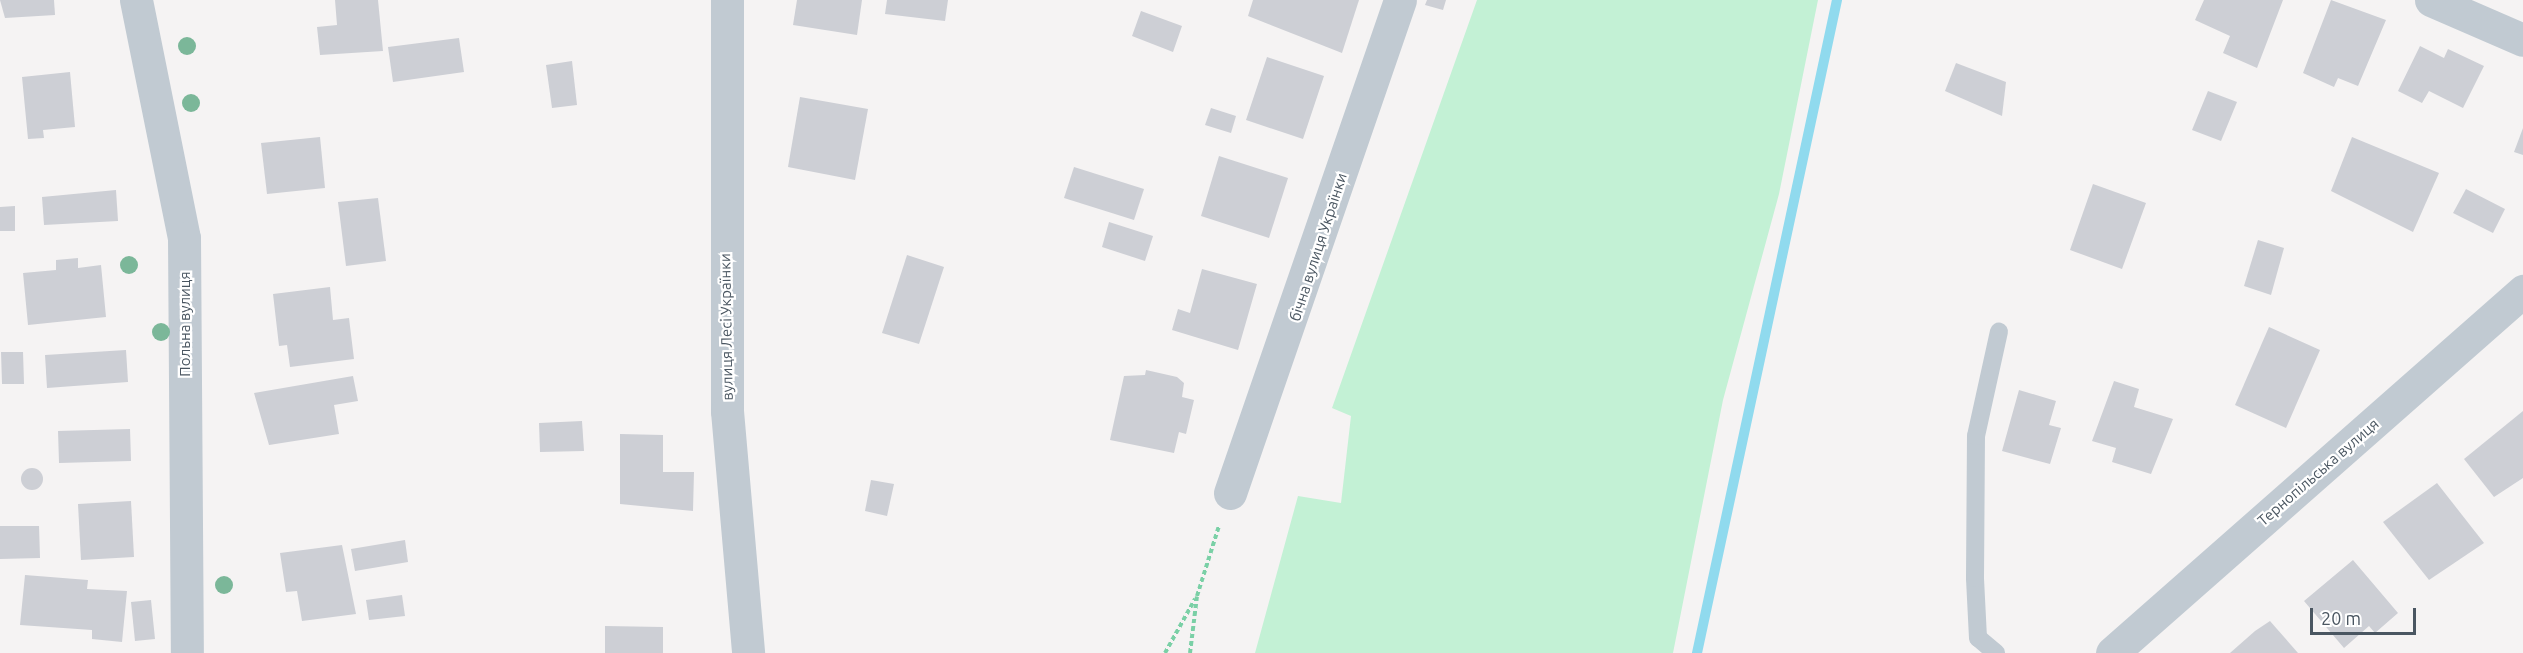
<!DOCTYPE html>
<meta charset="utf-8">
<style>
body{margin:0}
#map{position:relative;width:2523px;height:653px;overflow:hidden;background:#f5f3f3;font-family:Ubuntu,sans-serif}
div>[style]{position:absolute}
.green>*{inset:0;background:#c3f1d5}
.stream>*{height:10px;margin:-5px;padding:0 5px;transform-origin:5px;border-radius:5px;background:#90daee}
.building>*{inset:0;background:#cdcfd5}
.round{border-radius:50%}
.path>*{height:4px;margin-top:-2px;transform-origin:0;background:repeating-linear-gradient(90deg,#7ad0a6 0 4.5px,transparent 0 7.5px)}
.lane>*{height:18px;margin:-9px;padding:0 9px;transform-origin:9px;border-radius:9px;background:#c1cad2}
.street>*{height:33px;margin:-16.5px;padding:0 16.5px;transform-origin:16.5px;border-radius:16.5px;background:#c1cad2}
.trees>*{width:18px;height:18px;margin:-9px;border-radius:50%;background:#7bb799}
span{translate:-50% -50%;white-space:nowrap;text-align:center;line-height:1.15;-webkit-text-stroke:4.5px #fff;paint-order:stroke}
.street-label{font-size:15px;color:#4a5661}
.scale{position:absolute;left:2310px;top:608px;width:106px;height:27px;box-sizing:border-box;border:3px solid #4a5661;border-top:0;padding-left:8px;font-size:18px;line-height:21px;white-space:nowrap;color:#4a5661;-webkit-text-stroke:4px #fff;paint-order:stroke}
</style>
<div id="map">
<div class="green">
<div style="clip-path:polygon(1477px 0,1818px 0,1779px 194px,1723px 400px,1673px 653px,1255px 653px,1298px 496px,1341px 503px,1351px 416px,1332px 408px)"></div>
</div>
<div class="stream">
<div style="left:1697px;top:653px;width:668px;rotate:-77.9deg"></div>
</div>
<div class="building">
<div style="clip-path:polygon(0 0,54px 0,55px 15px,5px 18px)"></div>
<div style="clip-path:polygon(335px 0,378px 0,383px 51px,320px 55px,317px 27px,337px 25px)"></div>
<div style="clip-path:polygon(797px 0,862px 0,857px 35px,793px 25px)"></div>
<div style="clip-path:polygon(887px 0,948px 0,945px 21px,885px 14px)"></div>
<div style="clip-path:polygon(1253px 0,1359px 0,1342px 53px,1248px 16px)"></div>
<div style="clip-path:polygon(1427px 0,1446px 0,1443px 10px,1425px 5px)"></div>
<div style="clip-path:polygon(2204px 0,2283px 0,2257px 68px,2223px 53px,2230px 36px,2195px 20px)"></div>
<div style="clip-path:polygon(2331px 0,2386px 20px,2358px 86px,2338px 78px,2334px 87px,2303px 73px)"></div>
<div style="clip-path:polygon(1141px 11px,1182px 26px,1173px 52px,1132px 36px)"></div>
<div style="clip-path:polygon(459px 38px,464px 72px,393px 82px,388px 47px)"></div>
<div style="clip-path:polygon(2420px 46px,2444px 58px,2448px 49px,2484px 66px,2463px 108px,2429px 91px,2422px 103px,2398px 91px)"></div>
<div style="clip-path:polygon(1267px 57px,1324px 76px,1303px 139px,1246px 120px)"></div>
<div style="clip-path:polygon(572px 61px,577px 105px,552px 108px,546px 65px)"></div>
<div style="clip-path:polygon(1956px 63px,2006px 82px,2002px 116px,1945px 91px)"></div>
<div style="clip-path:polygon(70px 72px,75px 127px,43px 130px,44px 138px,28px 139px,22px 77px)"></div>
<div style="clip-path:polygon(2208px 91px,2237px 102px,2221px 141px,2192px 130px)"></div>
<div style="clip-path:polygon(800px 97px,868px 109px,855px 180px,788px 167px)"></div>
<div style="clip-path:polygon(1211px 108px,1236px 116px,1231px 133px,1205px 125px)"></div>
<div style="clip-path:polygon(2523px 128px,2523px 155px,2514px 152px)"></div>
<div style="clip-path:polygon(320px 137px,325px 188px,267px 194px,261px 143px)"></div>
<div style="clip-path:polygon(2352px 137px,2439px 173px,2413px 232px,2331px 191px)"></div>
<div style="clip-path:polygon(1219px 156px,1288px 178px,1269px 238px,1201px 216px)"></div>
<div style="clip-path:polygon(1074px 167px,1144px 189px,1134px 220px,1064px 198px)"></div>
<div style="clip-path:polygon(2093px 184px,2146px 203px,2122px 269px,2070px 250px)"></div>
<div style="clip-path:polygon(2466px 189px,2505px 209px,2493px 233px,2453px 213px)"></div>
<div style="clip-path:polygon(116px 190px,118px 221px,44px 225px,42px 197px)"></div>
<div style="clip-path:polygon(378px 198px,386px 261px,346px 266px,338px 202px)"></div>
<div style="clip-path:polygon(15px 206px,15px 231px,0 231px,0 207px)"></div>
<div style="clip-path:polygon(1109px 222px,1153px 236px,1145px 261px,1102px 247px)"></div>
<div style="clip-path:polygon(2258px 240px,2284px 248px,2271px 295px,2244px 286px)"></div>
<div style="clip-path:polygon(907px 255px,944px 267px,919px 344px,882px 333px)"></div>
<div style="clip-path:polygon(78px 258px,78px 268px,101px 265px,106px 317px,28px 325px,23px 273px,56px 270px,56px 260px)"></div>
<div style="clip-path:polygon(1202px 269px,1257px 284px,1238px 350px,1172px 330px,1178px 309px,1190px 313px)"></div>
<div style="clip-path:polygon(330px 287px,333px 320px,349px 318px,354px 359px,290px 367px,287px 345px,279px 346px,273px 294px)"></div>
<div style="clip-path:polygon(2269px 327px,2320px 350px,2286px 428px,2235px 405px)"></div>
<div style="clip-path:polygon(126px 350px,128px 382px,47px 388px,45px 355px)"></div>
<div style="clip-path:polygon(1px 352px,23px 352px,24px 384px,2px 384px)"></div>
<div style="clip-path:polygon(1146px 370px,1177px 377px,1184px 383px,1182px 397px,1194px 400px,1186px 434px,1179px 432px,1174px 453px,1110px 440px,1124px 376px,1145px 375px)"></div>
<div style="clip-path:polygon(353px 376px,358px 401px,334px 405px,339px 434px,269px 445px,254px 393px)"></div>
<div style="clip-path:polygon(2114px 381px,2139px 389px,2134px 407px,2173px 419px,2151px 474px,2112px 462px,2116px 448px,2092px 441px)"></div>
<div style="clip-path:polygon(2019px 390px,2056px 401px,2049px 425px,2061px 428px,2050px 464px,2002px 451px)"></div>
<div style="clip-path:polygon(2523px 411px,2523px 478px,2494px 497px,2464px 459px)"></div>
<div style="clip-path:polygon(582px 421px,584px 451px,540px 452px,539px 423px)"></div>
<div style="clip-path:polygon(130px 429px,131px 461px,59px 463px,58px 431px)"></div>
<div style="clip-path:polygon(620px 434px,663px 435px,663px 472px,694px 472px,693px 511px,620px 504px)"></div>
<div class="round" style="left:21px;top:468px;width:22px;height:22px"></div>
<div style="clip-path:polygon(871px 480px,894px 484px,887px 516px,865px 511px)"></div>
<div style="clip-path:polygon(2437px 483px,2484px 543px,2429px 580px,2383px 522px)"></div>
<div style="clip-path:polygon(131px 501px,134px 557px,81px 560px,78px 504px)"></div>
<div style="clip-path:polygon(0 526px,39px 526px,40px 558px,0 559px)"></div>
<div style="clip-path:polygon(405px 540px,408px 562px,355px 571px,351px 549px)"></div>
<div style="clip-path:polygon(342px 545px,356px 614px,302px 621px,297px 591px,286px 592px,280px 553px)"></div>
<div style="clip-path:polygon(2353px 560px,2398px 613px,2375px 633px,2369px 626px,2344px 648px,2304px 601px)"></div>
<div style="clip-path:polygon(25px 575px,88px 580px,87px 589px,127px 591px,122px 642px,92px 639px,92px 630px,20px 625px)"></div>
<div style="clip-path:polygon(402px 595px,405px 616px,369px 620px,366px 600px)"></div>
<div style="clip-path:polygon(151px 600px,155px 639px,135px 641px,131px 602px)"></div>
<div style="clip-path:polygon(2270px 621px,2298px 653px,2230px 653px,2255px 631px)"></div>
<div style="clip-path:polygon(605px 626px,663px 627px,663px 653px,605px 653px)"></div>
</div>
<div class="path">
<div style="left:1165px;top:653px;width:62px;rotate:-60.9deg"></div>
<div style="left:1190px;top:653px;width:57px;rotate:-83deg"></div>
<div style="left:1197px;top:596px;width:73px;rotate:-72.6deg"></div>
</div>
<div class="lane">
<div style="left:1996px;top:653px;width:23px;rotate:-140deg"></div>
<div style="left:1978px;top:638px;width:60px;rotate:-92.9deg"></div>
<div style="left:1975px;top:578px;width:142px;rotate:-89.6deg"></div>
<div style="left:1976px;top:436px;width:107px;rotate:-77.6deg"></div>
</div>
<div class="street">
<div style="left:136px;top:0;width:243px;rotate:78.6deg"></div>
<div style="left:184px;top:238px;width:415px;rotate:89.6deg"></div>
<div style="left:727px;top:0;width:411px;rotate:90deg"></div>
<div style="left:727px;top:411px;width:243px;rotate:85deg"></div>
<div style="left:2431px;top:0;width:100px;rotate:23.5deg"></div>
<div style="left:1230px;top:493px;width:521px;rotate:-70.97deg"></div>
<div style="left:2112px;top:653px;width:548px;rotate:-41.37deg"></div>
</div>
<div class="trees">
<div style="left:187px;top:46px"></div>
<div style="left:191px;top:103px"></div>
<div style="left:129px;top:265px"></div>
<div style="left:161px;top:332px"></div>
<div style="left:224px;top:585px"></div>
</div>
<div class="street-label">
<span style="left:1318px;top:247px;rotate:-72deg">бічна вулиця Українки</span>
<span style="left:185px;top:324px;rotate:-90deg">Польна вулиця</span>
<span style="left:726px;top:327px;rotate:-91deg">вулиця Лесі Українки</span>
<span style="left:2318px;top:472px;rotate:-41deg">Тернопільська вулиця</span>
</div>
<div class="scale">20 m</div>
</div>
